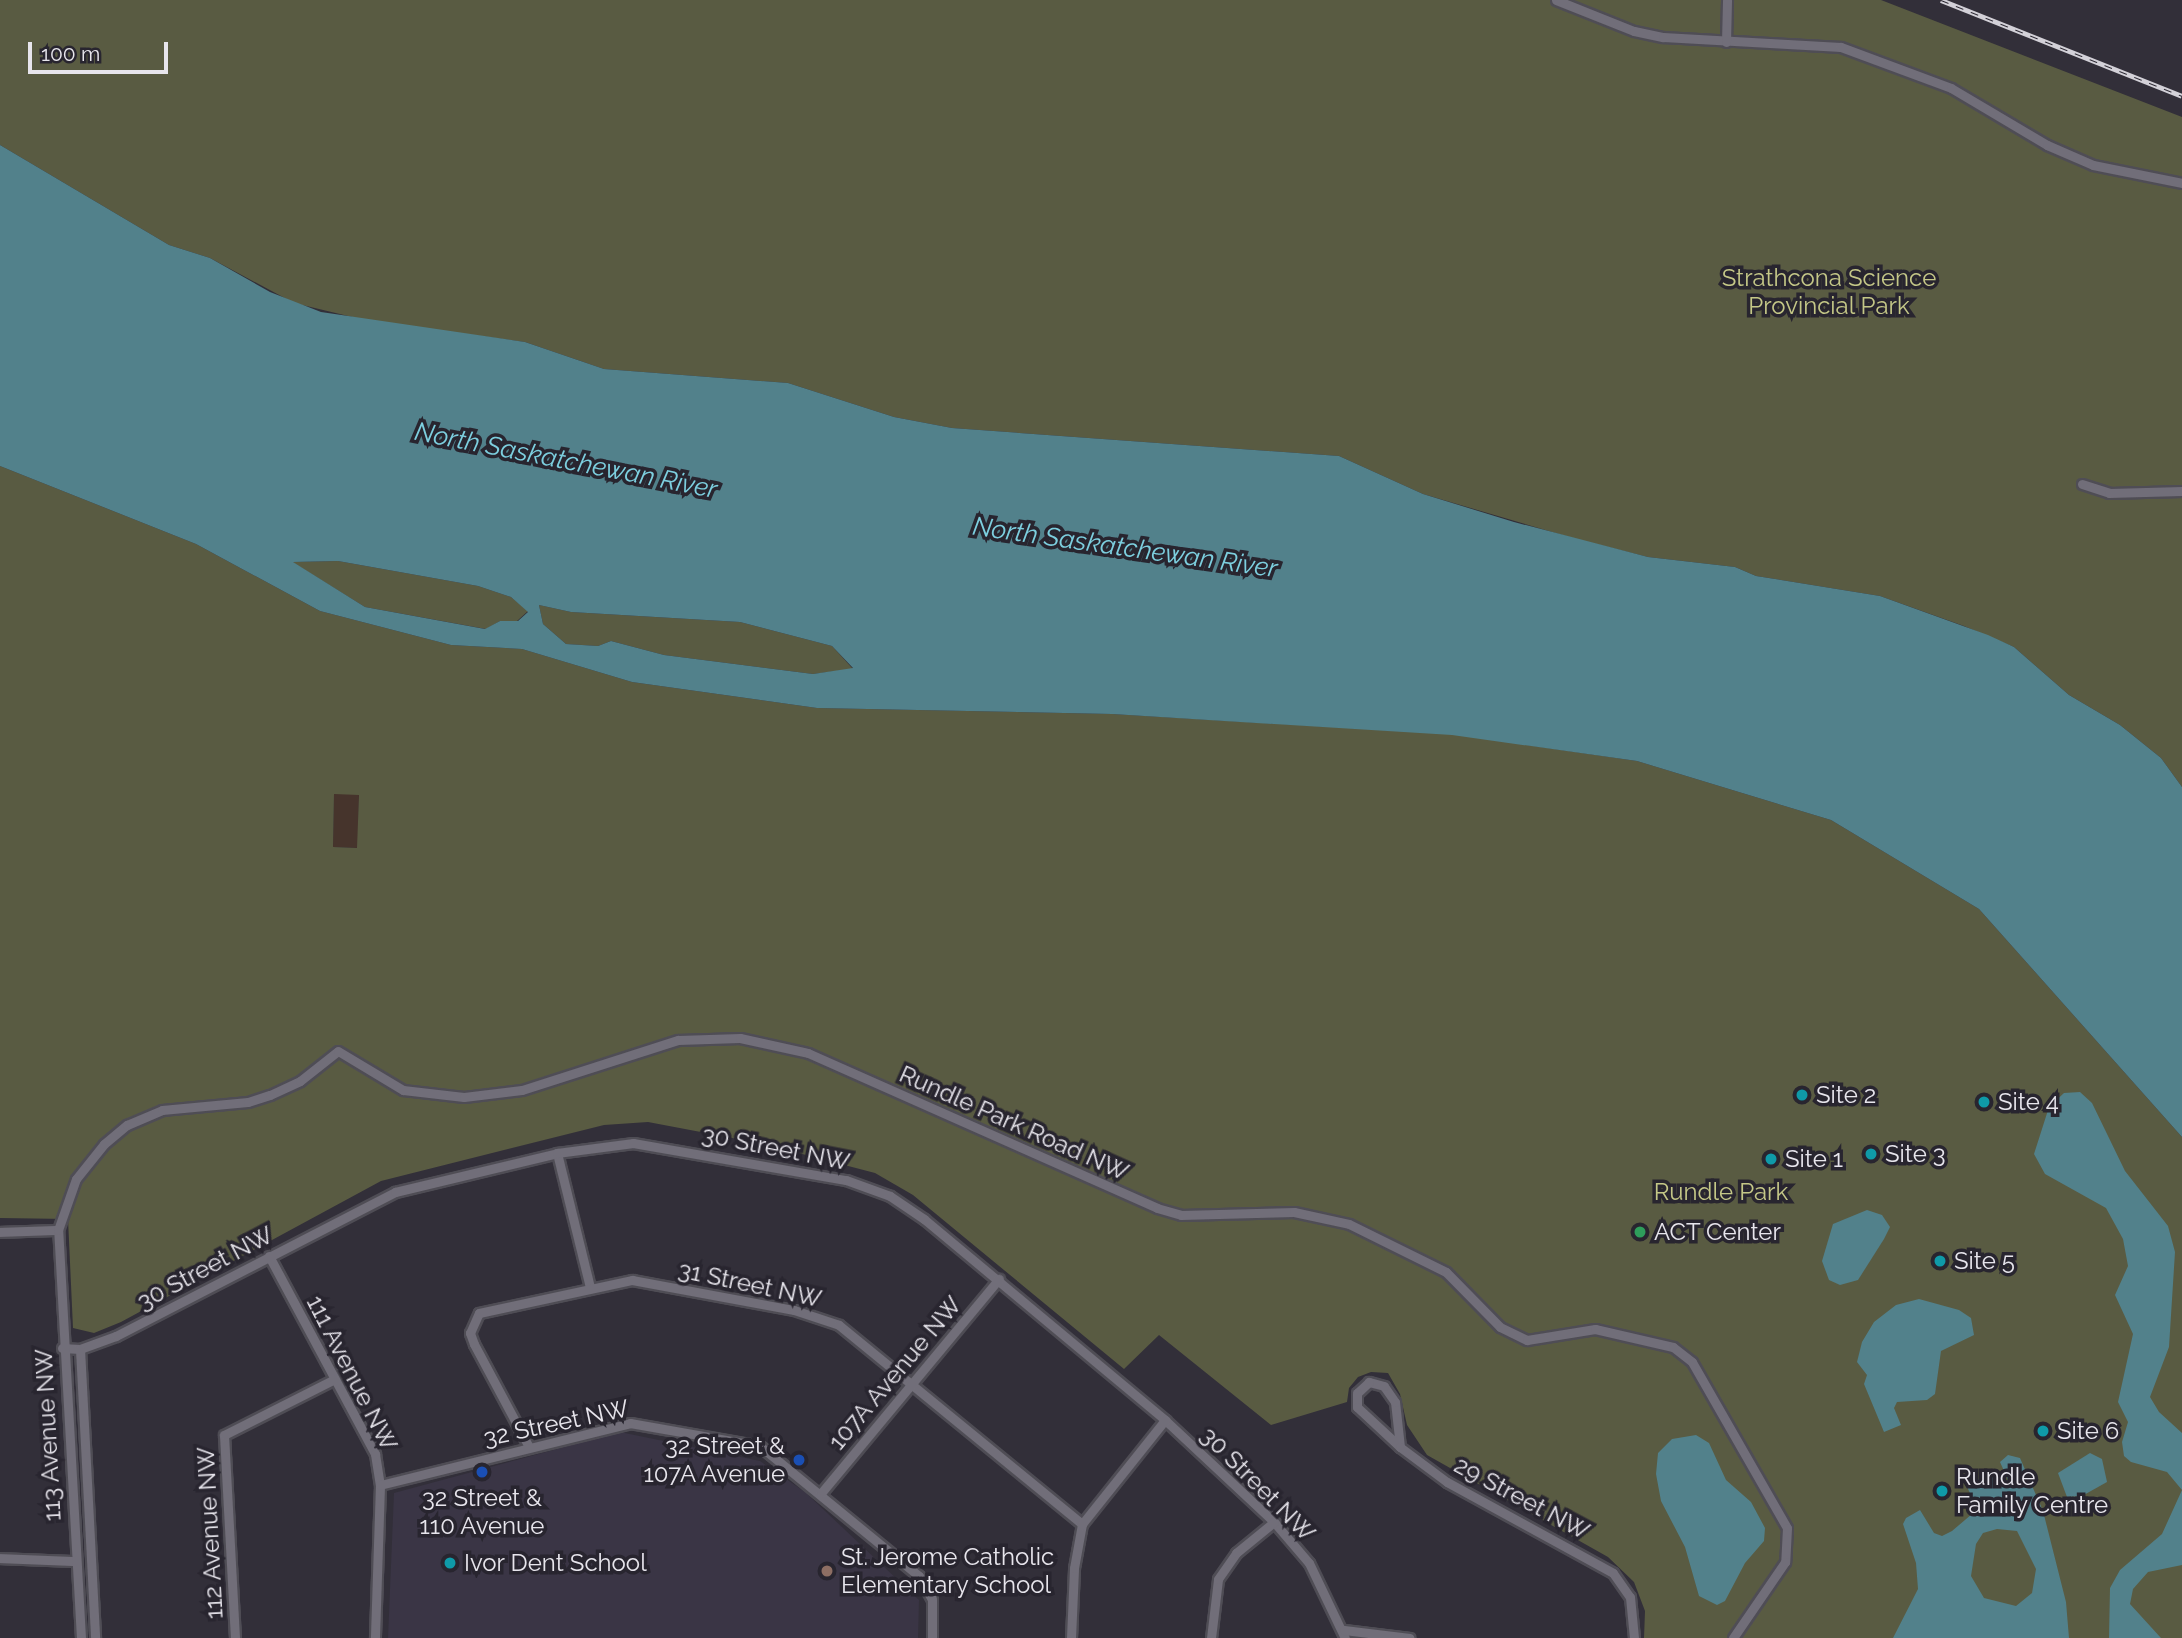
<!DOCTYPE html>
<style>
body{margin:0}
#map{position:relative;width:2182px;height:1638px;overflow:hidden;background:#322f39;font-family:Raleway,sans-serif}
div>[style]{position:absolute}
.built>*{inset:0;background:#3a3545}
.industrial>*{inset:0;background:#46342c}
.green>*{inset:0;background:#595b42}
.water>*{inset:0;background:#52818b}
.roads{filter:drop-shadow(2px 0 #4f4d55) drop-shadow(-2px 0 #4f4d55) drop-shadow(0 2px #4f4d55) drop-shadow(0 -2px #4f4d55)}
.minor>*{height:9px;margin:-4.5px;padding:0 4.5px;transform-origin:4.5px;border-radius:4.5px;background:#716e79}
.rail>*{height:5px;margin-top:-2.5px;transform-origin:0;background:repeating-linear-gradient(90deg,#28252f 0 8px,#d3d1d8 0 16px);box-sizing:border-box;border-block:2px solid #d3d1d8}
.dots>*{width:19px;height:19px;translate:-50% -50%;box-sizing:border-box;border:4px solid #28252f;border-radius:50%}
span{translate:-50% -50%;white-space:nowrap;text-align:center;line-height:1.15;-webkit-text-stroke:7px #28252f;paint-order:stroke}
.park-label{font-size:24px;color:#c4c787}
.poi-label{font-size:24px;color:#e7e5ec}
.left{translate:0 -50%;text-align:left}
.right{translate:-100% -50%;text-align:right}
.street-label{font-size:24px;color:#e7e5ec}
.water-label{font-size:26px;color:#7dcfdf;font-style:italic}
.scale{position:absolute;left:28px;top:42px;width:140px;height:32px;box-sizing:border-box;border:4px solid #e7e5ec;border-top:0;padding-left:9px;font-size:21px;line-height:24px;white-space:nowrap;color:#e7e5ec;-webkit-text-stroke:5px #28252f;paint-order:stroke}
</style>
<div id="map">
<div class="built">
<div style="clip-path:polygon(620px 1432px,760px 1461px,805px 1492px,919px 1600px,918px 1638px,388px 1638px,394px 1493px)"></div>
</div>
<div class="industrial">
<div style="clip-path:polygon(334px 794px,359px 794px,358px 848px,333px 847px)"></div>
</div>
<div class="green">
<div style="clip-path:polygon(0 0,1881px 0,2182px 117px,2182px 787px,2161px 758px,2120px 725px,2069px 695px,2014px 647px,1964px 626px,1880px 596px,1756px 576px,1735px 567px,1648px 557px,1576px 539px,1423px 494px,1339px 456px,952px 428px,894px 417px,788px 383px,604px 369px,525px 342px,369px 321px,294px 303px,210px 258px,169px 245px,0 145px)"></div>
<div style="clip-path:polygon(evenodd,0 466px,196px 544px,320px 611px,451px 645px,522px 649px,632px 682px,817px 708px,1112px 714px,1452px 734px,1637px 761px,1831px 820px,1979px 909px,2182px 1137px,2182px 1638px,1644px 1638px,1645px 1611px,1634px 1582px,1608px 1557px,1427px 1455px,1407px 1425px,1400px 1394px,1388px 1373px,1371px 1372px,1358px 1377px,1349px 1388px,1347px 1402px,1271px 1425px,1159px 1335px,1124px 1369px,913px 1195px,875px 1173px,764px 1144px,648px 1122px,604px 1125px,381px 1181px,121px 1322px,94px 1333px,73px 1328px,68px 1219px,0 1218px,0 466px,334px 794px,359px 795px,357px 848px,333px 847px,334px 794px)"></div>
<div style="clip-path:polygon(338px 561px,478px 586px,511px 597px,528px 611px,517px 621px,500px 621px,486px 629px,365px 607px,292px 562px)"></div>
<div style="clip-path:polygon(539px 605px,571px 612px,740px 622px,832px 646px,853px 669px,813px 674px,664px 655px,611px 641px,598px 646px,566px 644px,543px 624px)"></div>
</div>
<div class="water">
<div style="clip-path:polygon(evenodd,0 145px,169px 245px,210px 258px,270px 292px,321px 312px,525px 342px,604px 369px,788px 383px,894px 417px,952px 428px,1339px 456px,1423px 494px,1514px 522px,1648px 557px,1735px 567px,1756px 576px,1880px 596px,1988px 635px,2014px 647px,2069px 695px,2120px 725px,2161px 758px,2182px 787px,2182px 1137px,1979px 909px,1831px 820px,1637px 761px,1452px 735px,1112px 714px,817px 708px,632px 682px,522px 649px,451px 645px,320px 611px,196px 544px,0 466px,0 145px,338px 561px,478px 586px,511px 597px,528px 612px,518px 621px,500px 621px,485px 629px,365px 607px,293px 562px,338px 561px,0 145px,539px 605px,571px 612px,740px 622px,832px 646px,853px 668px,813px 674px,664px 655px,611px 641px,598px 646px,566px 644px,543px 624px,539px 605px)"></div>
<div style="clip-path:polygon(2080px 1092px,2092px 1103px,2125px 1171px,2168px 1226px,2175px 1252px,2169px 1347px,2150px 1397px,2159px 1412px,2182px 1433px,2182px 1490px,2167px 1472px,2131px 1462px,2124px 1456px,2122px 1442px,2128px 1422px,2118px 1402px,2133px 1334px,2115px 1295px,2128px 1266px,2123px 1239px,2106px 1208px,2045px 1174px,2034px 1154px,2049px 1107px,2064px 1093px)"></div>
<div style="clip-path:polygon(1867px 1210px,1882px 1215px,1890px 1227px,1884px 1239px,1858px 1280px,1840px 1285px,1829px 1280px,1822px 1261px,1833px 1224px)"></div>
<div style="clip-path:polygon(1919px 1299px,1959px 1310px,1971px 1318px,1974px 1335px,1941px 1351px,1935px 1394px,1927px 1400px,1897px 1402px,1894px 1408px,1901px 1425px,1884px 1432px,1864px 1384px,1867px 1375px,1857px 1362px,1862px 1342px,1874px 1322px,1896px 1305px)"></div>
<div style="clip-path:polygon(1696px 1435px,1709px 1443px,1726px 1480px,1751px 1502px,1765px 1528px,1764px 1541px,1745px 1563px,1725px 1601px,1717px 1605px,1699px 1596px,1685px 1547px,1661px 1501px,1656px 1474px,1658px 1453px,1672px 1439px)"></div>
<div style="clip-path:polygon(2090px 1453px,2102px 1459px,2107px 1482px,2082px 1496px,2067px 1497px,2058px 1473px)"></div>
<div style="clip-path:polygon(evenodd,2008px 1455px,2020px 1458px,2043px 1511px,2066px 1602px,2069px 1638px,1893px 1638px,1918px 1589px,1916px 1563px,1903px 1524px,1906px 1518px,1920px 1510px,1934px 1533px,1942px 1536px,1952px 1531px,1972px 1514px,1975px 1503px,1966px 1485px,1993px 1473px,1998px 1484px,2008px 1480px,2000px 1462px,2008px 1455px,1997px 1529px,2017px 1531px,2036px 1569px,2032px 1593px,2016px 1606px,1984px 1598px,1971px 1576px,1976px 1544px,1983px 1533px,1997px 1529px)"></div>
<div style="clip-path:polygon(2182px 1490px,2182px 1565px,2148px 1572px,2133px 1589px,2130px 1604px,2161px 1638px,2109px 1638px,2110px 1588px,2120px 1570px,2162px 1534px)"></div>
</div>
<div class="roads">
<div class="minor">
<div style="left:1556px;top:0;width:84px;rotate:21.7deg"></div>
<div style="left:1634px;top:31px;width:30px;rotate:12deg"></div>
<div style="left:1663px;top:37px;width:178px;rotate:3.2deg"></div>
<div style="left:1841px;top:47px;width:117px;rotate:20.4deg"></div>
<div style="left:1951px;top:88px;width:112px;rotate:30.7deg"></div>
<div style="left:2047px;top:145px;width:50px;rotate:23.5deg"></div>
<div style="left:2093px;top:165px;width:91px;rotate:11.4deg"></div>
<div style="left:1726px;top:42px;width:42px;rotate:-88.6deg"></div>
<div style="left:2082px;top:484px;width:28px;rotate:18deg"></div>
<div style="left:2109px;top:493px;width:73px;rotate:-1.6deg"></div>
<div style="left:557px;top:1153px;width:138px;rotate:76.2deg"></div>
<div style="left:0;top:1232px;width:58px;rotate:-2deg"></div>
<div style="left:269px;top:1256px;width:225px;rotate:61.8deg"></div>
<div style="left:375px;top:1454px;width:31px;rotate:81deg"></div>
<div style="left:380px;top:1485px;width:153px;rotate:91.9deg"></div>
<div style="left:62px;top:1348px;width:18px;rotate:3deg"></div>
<div style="left:80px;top:1349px;width:38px;rotate:-20deg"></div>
<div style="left:116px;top:1336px;width:314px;rotate:-27.3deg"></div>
<div style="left:395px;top:1192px;width:167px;rotate:-13.5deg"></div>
<div style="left:557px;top:1153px;width:77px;rotate:-7.5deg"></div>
<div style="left:633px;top:1143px;width:216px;rotate:9.9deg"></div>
<div style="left:846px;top:1180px;width:47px;rotate:20deg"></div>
<div style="left:890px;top:1196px;width:41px;rotate:34.1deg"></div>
<div style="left:924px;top:1219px;width:314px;rotate:39.8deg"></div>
<div style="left:1165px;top:1420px;width:149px;rotate:43.1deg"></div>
<div style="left:1274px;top:1522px;width:54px;rotate:49.5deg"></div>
<div style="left:1309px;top:1563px;width:83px;rotate:64.4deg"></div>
<div style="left:80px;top:1349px;width:289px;rotate:87deg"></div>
<div style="left:529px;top:1447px;width:117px;rotate:-118.1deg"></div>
<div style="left:474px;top:1344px;width:12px;rotate:-110deg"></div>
<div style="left:470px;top:1333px;width:22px;rotate:-66deg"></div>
<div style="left:479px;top:1313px;width:157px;rotate:-12.2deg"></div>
<div style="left:632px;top:1280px;width:165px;rotate:10.5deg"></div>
<div style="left:794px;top:1310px;width:47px;rotate:18.4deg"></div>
<div style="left:839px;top:1325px;width:314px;rotate:39.3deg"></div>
<div style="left:1400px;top:1447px;width:45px;rotate:-96.3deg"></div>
<div style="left:1395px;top:1402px;width:19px;rotate:-125deg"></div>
<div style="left:1384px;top:1386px;width:16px;rotate:-165deg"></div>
<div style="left:1369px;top:1382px;width:16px;rotate:137deg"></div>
<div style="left:1357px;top:1393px;width:14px;rotate:90deg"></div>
<div style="left:1357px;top:1407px;width:59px;rotate:42.9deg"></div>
<div style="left:1400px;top:1447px;width:59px;rotate:36.7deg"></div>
<div style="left:1447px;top:1482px;width:189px;rotate:28.7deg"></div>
<div style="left:1613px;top:1573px;width:29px;rotate:55deg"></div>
<div style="left:1630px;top:1597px;width:41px;rotate:84.4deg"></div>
<div style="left:380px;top:1485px;width:258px;rotate:-13.9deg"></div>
<div style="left:630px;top:1423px;width:132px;rotate:10deg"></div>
<div style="left:760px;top:1446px;width:205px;rotate:39.3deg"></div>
<div style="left:919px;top:1576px;width:26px;rotate:61deg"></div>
<div style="left:932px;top:1599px;width:39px;rotate:90deg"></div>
<div style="left:822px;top:1492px;width:277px;rotate:-50.3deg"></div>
<div style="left:0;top:1558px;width:74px;rotate:2.3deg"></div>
<div style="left:1344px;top:1630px;width:66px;rotate:6.9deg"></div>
<div style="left:81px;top:1638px;width:409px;rotate:-93.2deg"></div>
<div style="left:58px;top:1230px;width:54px;rotate:-70.6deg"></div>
<div style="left:76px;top:1179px;width:45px;rotate:-51.3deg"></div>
<div style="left:104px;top:1144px;width:30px;rotate:-40deg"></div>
<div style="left:127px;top:1125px;width:38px;rotate:-23deg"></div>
<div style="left:162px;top:1110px;width:86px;rotate:-5.3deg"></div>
<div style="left:248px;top:1102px;width:23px;rotate:-18deg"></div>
<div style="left:270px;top:1095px;width:33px;rotate:-25deg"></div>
<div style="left:300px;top:1081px;width:48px;rotate:-38.3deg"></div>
<div style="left:338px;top:1051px;width:76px;rotate:31deg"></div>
<div style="left:403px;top:1090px;width:61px;rotate:6.5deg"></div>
<div style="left:464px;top:1097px;width:58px;rotate:-6.9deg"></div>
<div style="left:522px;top:1090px;width:164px;rotate:-17.8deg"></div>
<div style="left:678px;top:1040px;width:62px;rotate:-1.8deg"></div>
<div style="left:740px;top:1038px;width:70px;rotate:12.4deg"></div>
<div style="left:808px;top:1053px;width:382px;rotate:23.9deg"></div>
<div style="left:1157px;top:1208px;width:25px;rotate:16deg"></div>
<div style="left:1181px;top:1215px;width:113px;rotate:-1.5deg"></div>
<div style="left:1294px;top:1212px;width:56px;rotate:12.3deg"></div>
<div style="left:1349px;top:1224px;width:108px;rotate:26.3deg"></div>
<div style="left:1446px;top:1272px;width:77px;rotate:45.5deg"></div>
<div style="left:1500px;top:1327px;width:30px;rotate:26deg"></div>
<div style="left:1527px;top:1340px;width:69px;rotate:-9.2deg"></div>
<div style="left:1595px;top:1329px;width:80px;rotate:13deg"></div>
<div style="left:1673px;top:1347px;width:24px;rotate:38deg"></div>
<div style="left:1692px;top:1362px;width:191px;rotate:60.2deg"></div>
<div style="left:1787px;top:1528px;width:34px;rotate:93deg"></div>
<div style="left:1785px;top:1562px;width:92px;rotate:124.4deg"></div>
<div style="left:235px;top:1638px;width:203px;rotate:-93.1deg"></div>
<div style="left:224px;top:1435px;width:124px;rotate:-26.8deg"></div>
<div style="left:1071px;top:1638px;width:70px;rotate:-87.5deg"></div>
<div style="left:1074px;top:1568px;width:45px;rotate:-79.7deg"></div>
<div style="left:1082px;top:1524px;width:133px;rotate:-51.4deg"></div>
<div style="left:1211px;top:1638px;width:59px;rotate:-83.2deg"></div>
<div style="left:1218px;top:1579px;width:32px;rotate:-55deg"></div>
<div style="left:1236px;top:1553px;width:49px;rotate:-39.2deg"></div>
</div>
</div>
<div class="rail">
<div style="left:1941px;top:0;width:259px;rotate:21.7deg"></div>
</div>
<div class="dots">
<div style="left:1802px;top:1095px;background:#0f9aa8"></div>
<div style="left:1984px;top:1102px;background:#0f9aa8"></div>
<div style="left:1871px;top:1154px;background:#0f9aa8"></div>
<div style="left:1771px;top:1159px;background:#0f9aa8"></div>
<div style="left:1640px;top:1232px;background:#2e9e5b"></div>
<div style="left:1940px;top:1261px;background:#0f9aa8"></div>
<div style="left:2043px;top:1431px;background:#0f9aa8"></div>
<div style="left:799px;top:1460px;background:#1a4fb4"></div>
<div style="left:482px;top:1472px;background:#1a4fb4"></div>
<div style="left:1942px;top:1491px;background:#0f9aa8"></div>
<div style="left:450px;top:1563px;background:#0f9aa8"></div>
<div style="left:827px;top:1571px;background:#8d6e63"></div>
</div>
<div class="park-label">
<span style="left:1829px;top:292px">Strathcona Science<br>Provincial Park</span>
<span style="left:1721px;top:1192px">Rundle Park</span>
</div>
<div class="poi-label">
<span class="left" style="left:1816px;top:1095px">Site 2</span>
<span class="left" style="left:1998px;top:1102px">Site 4</span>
<span class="left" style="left:1885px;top:1154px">Site 3</span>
<span class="left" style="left:1785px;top:1159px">Site 1</span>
<span class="left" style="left:1654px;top:1232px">ACT Center</span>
<span class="left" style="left:1954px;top:1261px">Site 5</span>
<span class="left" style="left:2057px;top:1431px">Site 6</span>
<span class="right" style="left:785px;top:1460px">32 Street &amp;<br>107A Avenue</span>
<span class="left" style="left:1956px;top:1491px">Rundle<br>Family Centre</span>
<span style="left:482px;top:1512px">32 Street &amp;<br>110 Avenue</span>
<span class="left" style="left:841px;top:1571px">St. Jerome Catholic<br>Elementary School</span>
<span class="left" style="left:464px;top:1563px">Ivor Dent School</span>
</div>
<div class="street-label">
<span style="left:1014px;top:1123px;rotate:24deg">Rundle Park Road NW</span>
<span style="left:776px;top:1148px;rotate:11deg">30 Street NW</span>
<span style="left:205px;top:1268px;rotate:-28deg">30 Street NW</span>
<span style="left:750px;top:1284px;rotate:12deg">31 Street NW</span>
<span style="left:352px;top:1373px;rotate:63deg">111 Avenue NW</span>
<span style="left:895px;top:1373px;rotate:-50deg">107A Avenue NW</span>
<span style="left:556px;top:1423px;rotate:-12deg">32 Street NW</span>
<span style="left:48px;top:1435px;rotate:-93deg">113 Avenue NW</span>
<span style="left:1258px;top:1484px;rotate:45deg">30 Street NW</span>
<span style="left:1522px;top:1498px;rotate:28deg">29 Street NW</span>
<span style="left:210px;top:1533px;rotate:-93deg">112 Avenue NW</span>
</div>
<div class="water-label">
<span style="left:566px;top:461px;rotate:11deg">North Saskatchewan River</span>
<span style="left:1125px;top:548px;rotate:8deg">North Saskatchewan River</span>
</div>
<div class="scale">100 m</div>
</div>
